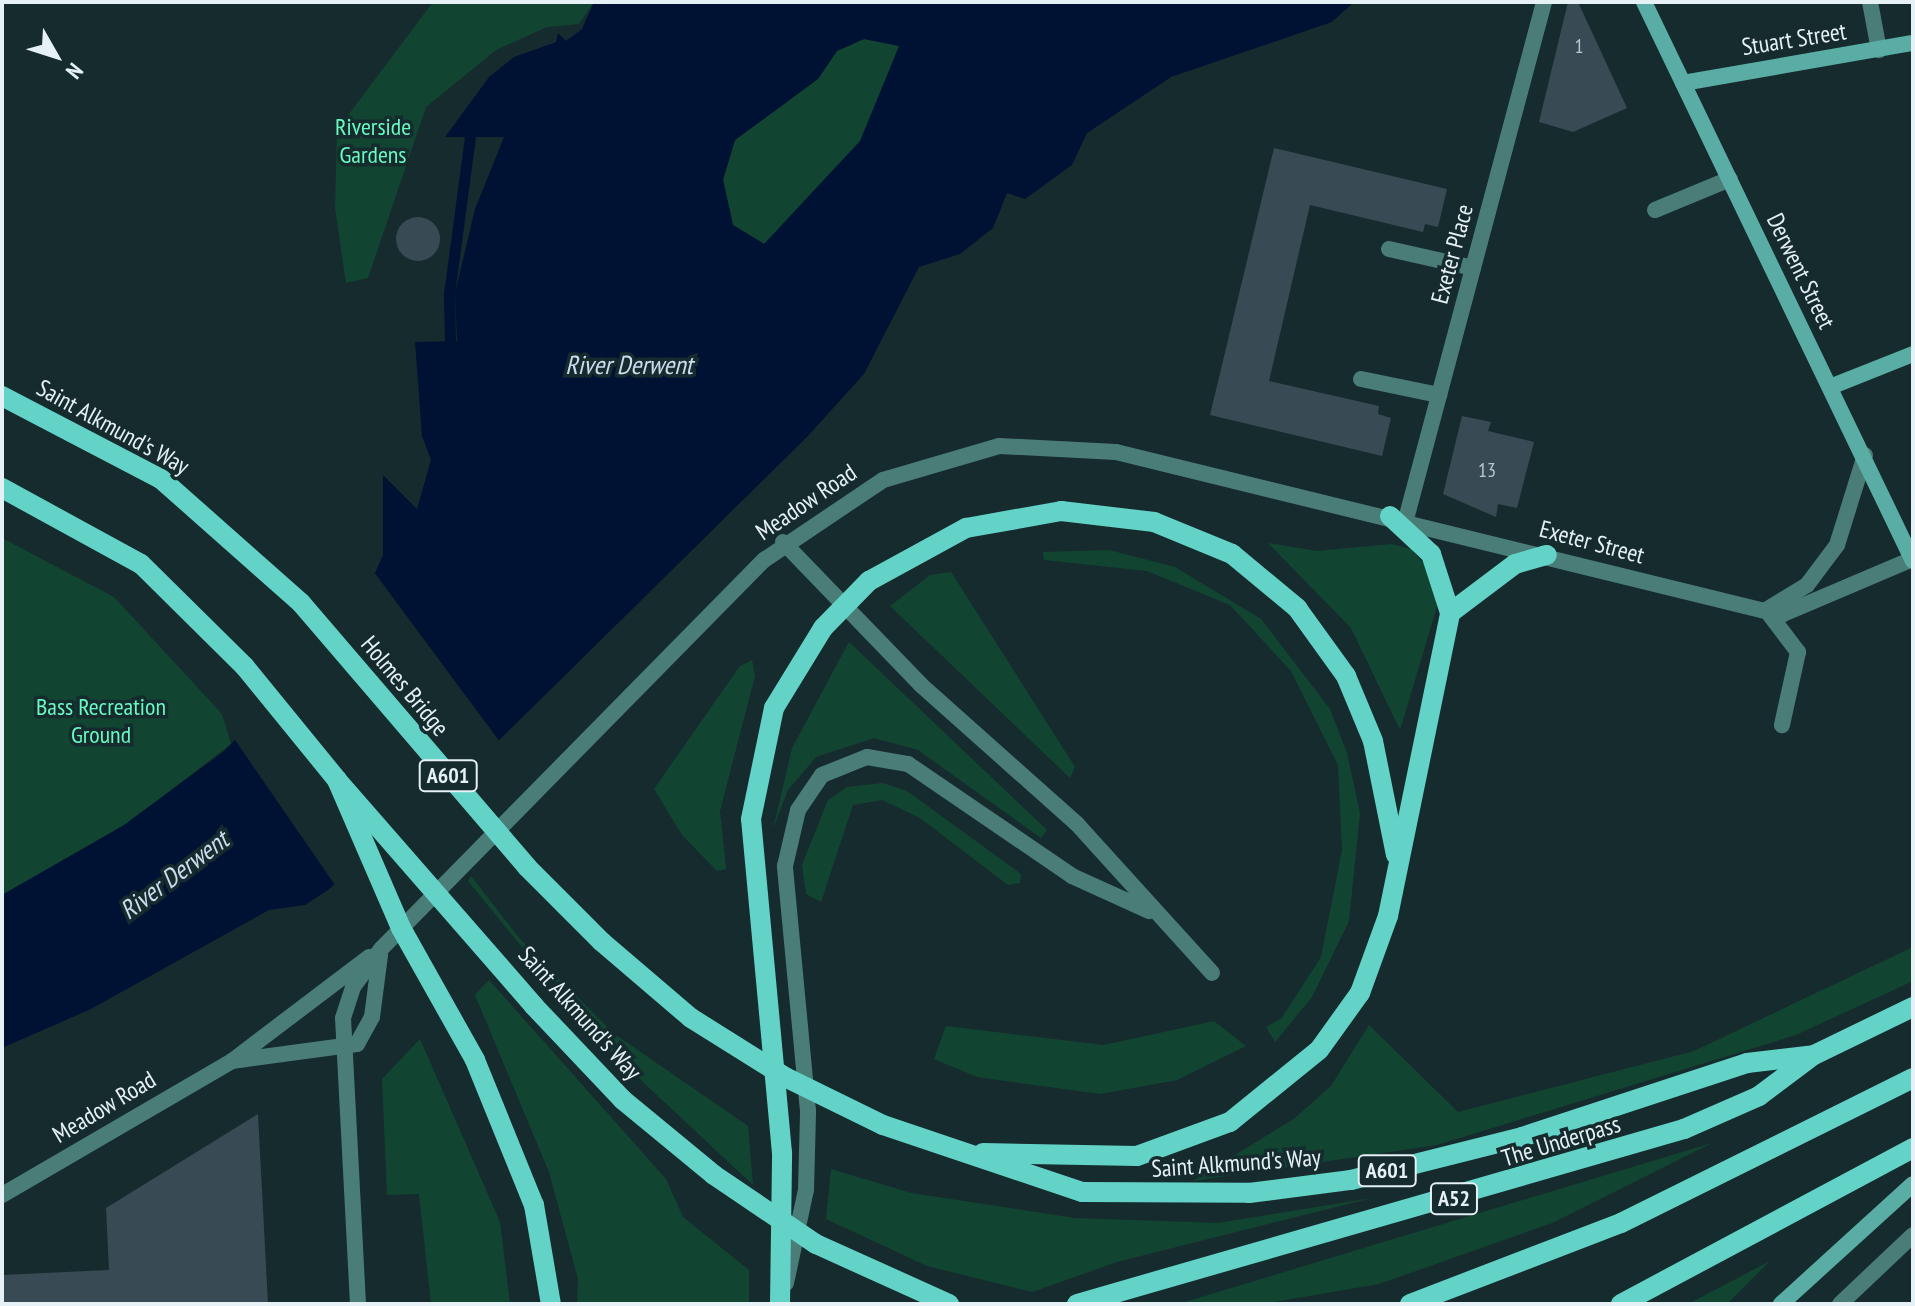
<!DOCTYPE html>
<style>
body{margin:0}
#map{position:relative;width:1915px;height:1306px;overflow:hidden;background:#162b2e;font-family:"PT Sans Narrow",sans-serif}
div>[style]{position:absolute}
.green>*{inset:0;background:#124531}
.water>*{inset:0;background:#001233}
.pier>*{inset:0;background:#162b2e}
.stream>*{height:11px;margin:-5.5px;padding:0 5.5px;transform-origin:5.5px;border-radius:5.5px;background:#001233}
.building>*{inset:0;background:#384a54}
.round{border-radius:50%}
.lane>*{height:16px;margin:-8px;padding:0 8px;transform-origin:8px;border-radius:8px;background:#4a7d77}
.street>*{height:16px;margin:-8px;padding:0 8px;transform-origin:8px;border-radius:8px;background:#4a7d77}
.secondary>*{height:16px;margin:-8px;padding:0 8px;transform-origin:8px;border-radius:8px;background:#59ada5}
.primary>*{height:20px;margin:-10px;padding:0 10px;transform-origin:10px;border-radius:10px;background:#63d3c8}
.primary-bridge>*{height:20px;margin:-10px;padding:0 10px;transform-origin:10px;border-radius:10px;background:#63d3c8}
span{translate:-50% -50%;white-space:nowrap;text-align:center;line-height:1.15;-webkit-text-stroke:7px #162b2e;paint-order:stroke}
.number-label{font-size:20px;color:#bac7cc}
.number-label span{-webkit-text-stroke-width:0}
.shield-label span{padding:2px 6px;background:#162b2e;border:2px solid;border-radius:6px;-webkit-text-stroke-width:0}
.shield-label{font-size:22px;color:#e5f1f4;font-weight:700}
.street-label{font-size:24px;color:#e5f1f4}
.park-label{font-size:24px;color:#67fbc0}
.water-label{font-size:26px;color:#cddcef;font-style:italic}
.frame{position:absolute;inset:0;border:4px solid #e5f1f4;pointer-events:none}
.north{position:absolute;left:16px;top:16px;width:80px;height:80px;-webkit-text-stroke:6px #162b2e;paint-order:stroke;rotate:129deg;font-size:22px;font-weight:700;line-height:32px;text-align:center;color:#e5f1f4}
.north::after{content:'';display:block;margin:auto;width:28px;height:36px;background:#e5f1f4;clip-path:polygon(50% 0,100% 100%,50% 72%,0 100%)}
</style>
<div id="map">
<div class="green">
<div style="clip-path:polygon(433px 2px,594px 2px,579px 24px,547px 27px,496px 50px,426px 107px,368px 278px,346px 283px,335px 208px,337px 130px)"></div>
<div style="clip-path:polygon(864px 39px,900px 46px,861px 141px,765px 244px,733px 225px,723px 179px,735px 140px,818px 79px,837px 51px)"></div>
<div style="clip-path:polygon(2px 538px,114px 597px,222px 714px,231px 744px,125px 825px,2px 895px)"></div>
<div style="clip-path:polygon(1268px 543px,1317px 551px,1391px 544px,1411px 549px,1433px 574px,1438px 603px,1400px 730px,1351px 628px)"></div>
<div style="clip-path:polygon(1109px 550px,1175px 567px,1261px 619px,1330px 709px,1347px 753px,1360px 813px,1349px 921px,1312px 997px,1275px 1042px,1266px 1027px,1281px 1019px,1321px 957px,1342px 850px,1338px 765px,1291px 671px,1230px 605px,1147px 571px,1044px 560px,1043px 552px)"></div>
<div style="clip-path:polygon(951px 572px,1075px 767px,1070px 778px,890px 606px,930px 575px)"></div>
<div style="clip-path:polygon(849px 642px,1047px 830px,1041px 838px,918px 750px,874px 738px,816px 757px,788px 790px,773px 829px,792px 748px)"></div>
<div style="clip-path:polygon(752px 660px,755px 676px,720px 811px,726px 869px,717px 871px,682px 835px,654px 789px,740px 666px)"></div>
<div style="clip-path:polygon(883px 783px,907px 791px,1021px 874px,1020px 883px,1008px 885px,920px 818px,882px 800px,853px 805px,821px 902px,806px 894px,802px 865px,828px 800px,847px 787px)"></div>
<div style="clip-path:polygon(471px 876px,520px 939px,613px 1033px,748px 1126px,753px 1185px,597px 1039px,468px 881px)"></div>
<div style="clip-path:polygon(1913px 947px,1913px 981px,1796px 1035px,1437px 1145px,1193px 1181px,1295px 1118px,1331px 1086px,1369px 1025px,1458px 1112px,1694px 1051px)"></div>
<div style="clip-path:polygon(489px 980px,666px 1179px,683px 1217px,749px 1270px,749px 1304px,577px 1304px,578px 1279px,549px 1172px,475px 995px)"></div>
<div style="clip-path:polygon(1214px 1021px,1246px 1046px,1177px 1080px,1100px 1094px,977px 1077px,934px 1059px,946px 1026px,1104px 1045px)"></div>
<div style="clip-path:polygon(420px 1039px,500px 1222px,510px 1304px,431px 1304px,419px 1194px,387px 1195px,382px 1079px)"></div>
<div style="clip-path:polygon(1712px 1143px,1552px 1223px,1379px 1284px,1262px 1304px,1178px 1304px)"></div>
<div style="clip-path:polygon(831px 1169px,911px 1193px,1075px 1218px,1218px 1223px,1372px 1198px,1117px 1262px,1032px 1292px,927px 1266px,826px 1219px)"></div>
<div style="clip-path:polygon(1770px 1261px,1727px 1304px,1688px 1304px)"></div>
</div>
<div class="water">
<div style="clip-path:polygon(evenodd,594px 2px,1354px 2px,1332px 22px,1171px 77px,1087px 133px,1072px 165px,1025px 199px,1007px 193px,993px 228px,960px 254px,919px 267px,864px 374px,807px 437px,477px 762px,328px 890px,305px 905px,269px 910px,91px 1009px,2px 1048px,2px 895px,124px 825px,223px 752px,354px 620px,383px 555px,383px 475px,417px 509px,431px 460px,422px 436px,415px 342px,457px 341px,455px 293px,475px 209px,504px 137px,445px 137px,489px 77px,514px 57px,556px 42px,558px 33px,566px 41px,582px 29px,594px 2px,864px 39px,899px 46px,860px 141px,764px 244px,733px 225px,723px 180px,735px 140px,818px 79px,837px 51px,864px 39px)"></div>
</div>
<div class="pier">
<div style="clip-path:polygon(374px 572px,500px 742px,337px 888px,233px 737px,351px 617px)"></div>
</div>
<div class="stream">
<div style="left:450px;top:342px;width:48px;rotate:-91.2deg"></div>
<div style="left:449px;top:294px;width:158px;rotate:-82.4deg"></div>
</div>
<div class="building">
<div style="clip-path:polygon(1568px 2px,1578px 2px,1627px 108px,1573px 132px,1539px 122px)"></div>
<div style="clip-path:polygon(1274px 148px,1447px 189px,1438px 227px,1425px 224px,1423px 232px,1310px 205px,1269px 381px,1379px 406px,1378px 414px,1391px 418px,1382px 456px,1210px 415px)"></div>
<div class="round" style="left:396px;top:217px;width:44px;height:44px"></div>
<div style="clip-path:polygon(1462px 416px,1491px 422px,1488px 431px,1534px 442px,1517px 508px,1498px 504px,1496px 517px,1443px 494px)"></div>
<div style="clip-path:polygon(258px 1114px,268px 1304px,2px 1304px,2px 1275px,109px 1270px,106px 1208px)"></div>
</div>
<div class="lane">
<div style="left:1870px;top:2px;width:49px;rotate:79.4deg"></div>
<div style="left:1655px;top:210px;width:81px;rotate:-22.5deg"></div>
<div style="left:1389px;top:249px;width:86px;rotate:12.7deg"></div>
<div style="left:1361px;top:379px;width:80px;rotate:11.6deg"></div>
<div style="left:783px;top:542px;width:199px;rotate:46deg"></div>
<div style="left:921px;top:685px;width:209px;rotate:41.7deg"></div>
<div style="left:1077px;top:824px;width:201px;rotate:47.8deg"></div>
<div style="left:1766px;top:610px;width:53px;rotate:52.7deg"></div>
<div style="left:1798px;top:652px;width:75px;rotate:102.4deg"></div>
<div style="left:786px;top:1283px;width:95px;rotate:-77.9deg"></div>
<div style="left:806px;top:1190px;width:79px;rotate:-88.5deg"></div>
<div style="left:808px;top:1111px;width:246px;rotate:-95.4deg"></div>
<div style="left:785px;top:866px;width:57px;rotate:-76.9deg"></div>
<div style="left:798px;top:810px;width:42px;rotate:-55.6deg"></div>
<div style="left:822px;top:775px;width:48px;rotate:-21.8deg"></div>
<div style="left:867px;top:757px;width:42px;rotate:9.7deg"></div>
<div style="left:908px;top:764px;width:199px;rotate:34.3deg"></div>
<div style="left:1072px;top:876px;width:85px;rotate:24.4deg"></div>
</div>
<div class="street">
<div style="left:1406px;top:519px;width:535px;rotate:-75.05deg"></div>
<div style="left:1766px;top:610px;width:48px;rotate:-31.4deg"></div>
<div style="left:1807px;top:585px;width:50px;rotate:-53.1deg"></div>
<div style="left:1837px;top:545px;width:94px;rotate:-72.7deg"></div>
<div style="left:232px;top:1061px;width:126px;rotate:-7.7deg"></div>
<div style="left:357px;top:1044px;width:31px;rotate:-61deg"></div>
<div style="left:372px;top:1017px;width:63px;rotate:-82.6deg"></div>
<div style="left:2px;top:1195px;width:266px;rotate:-30.2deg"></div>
<div style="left:232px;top:1061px;width:172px;rotate:-37.2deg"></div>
<div style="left:358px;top:1304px;width:286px;rotate:-93deg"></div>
<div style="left:343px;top:1018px;width:33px;rotate:-72deg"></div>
<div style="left:353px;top:987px;width:47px;rotate:-53.6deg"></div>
<div style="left:381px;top:949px;width:546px;rotate:-45.45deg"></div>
<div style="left:764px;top:560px;width:143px;rotate:-33.9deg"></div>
<div style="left:883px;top:480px;width:121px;rotate:-16.3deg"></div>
<div style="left:999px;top:446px;width:117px;rotate:2.9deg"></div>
<div style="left:1116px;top:452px;width:685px;rotate:13.77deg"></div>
<div style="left:1781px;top:615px;width:142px;rotate:-23.1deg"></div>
<div style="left:1840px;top:1304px;width:100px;rotate:-43.4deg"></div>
</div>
<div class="secondary">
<div style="left:1644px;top:2px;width:620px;rotate:64.3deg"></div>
<div style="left:1683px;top:83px;width:233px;rotate:-9.9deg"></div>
<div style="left:1830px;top:387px;width:89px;rotate:-21.7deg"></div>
<div style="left:1781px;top:1304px;width:178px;rotate:-42.3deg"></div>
</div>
<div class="primary">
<div style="left:2px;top:396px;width:179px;rotate:27.6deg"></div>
<div style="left:161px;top:479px;width:187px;rotate:41.5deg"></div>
<div style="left:2px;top:488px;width:158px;rotate:28.7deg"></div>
<div style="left:141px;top:564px;width:146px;rotate:44.7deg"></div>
<div style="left:245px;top:667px;width:146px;rotate:50.8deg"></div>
<div style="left:337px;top:780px;width:161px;rotate:66.6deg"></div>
<div style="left:1390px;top:516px;width:56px;rotate:42.8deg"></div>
<div style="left:1431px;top:554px;width:62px;rotate:72.1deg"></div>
<div style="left:869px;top:581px;width:111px;rotate:-28.7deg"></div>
<div style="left:966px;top:528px;width:97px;rotate:-10.1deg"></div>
<div style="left:1061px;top:511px;width:94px;rotate:6.7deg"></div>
<div style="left:1154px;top:522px;width:84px;rotate:22.3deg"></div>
<div style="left:1232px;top:554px;width:85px;rotate:39.7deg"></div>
<div style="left:1297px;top:608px;width:84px;rotate:54.2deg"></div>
<div style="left:1346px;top:676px;width:70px;rotate:67.4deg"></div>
<div style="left:1373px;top:741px;width:116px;rotate:78.6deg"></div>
<div style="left:602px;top:942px;width:117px;rotate:40.5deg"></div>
<div style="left:534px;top:1006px;width:129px;rotate:46.6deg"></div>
<div style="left:623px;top:1100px;width:118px;rotate:39.5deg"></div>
<div style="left:475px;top:1060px;width:157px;rotate:67.9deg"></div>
<div style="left:534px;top:1205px;width:100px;rotate:80.3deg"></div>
<div style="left:883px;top:1125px;width:210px;rotate:18.6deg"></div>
<div style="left:1082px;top:1192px;width:167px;rotate:0.3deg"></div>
<div style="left:1249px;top:1193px;width:103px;rotate:-7.3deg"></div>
<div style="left:1351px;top:1180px;width:176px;rotate:-14.1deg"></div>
<div style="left:1522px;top:1137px;width:237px;rotate:-18.2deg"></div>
<div style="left:1747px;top:1063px;width:67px;rotate:-6.8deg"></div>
<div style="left:1814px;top:1055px;width:110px;rotate:-25.9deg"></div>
<div style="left:983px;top:1153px;width:154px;rotate:1.1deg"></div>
<div style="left:1137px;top:1156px;width:99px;rotate:-20.1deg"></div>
<div style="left:1230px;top:1122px;width:114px;rotate:-39deg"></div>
<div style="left:1319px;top:1050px;width:70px;rotate:-54.3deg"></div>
<div style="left:1360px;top:993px;width:82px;rotate:-70deg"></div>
<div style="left:1388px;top:916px;width:309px;rotate:-78.4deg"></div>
<div style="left:1450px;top:613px;width:81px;rotate:-37deg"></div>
<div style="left:1515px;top:564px;width:33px;rotate:-16deg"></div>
<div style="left:780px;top:1304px;width:151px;rotate:-89.2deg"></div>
<div style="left:782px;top:1153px;width:335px;rotate:-95.3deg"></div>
<div style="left:751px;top:819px;width:113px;rotate:-78.3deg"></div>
<div style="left:774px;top:708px;width:94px;rotate:-58.5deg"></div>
<div style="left:1077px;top:1304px;width:632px;rotate:-16.08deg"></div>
<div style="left:1684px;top:1129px;width:82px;rotate:-23.7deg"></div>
<div style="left:1759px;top:1096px;width:65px;rotate:-36.9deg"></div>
<div style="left:1410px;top:1304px;width:226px;rotate:-21deg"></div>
<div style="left:1621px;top:1223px;width:326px;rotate:-26.4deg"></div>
<div style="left:1621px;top:1304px;width:331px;rotate:-28.1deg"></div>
</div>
<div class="primary-bridge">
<div style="left:301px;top:603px;width:348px;rotate:49.4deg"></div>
<div style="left:527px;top:867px;width:106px;rotate:45deg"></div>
<div style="left:823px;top:628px;width:66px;rotate:-45.6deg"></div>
<div style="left:337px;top:780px;width:300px;rotate:48.9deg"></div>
<div style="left:401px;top:928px;width:151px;rotate:60.7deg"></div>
<div style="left:691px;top:1018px;width:111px;rotate:32.1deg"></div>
<div style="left:785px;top:1077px;width:109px;rotate:26.1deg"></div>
<div style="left:714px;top:1175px;width:123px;rotate:34.1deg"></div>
<div style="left:816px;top:1244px;width:146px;rotate:24.3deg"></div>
</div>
<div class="number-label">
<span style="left:1579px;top:46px">1</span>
<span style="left:1487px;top:470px">13</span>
</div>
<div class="shield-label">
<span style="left:448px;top:776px">A601</span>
<span style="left:1387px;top:1171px">A601</span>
<span style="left:1454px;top:1199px">A52</span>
</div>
<div class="street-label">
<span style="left:1794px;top:39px;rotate:-9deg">Stuart Street</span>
<span style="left:1452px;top:254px;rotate:-75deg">Exeter Place</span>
<span style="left:1801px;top:271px;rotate:64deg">Derwent Street</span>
<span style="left:113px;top:427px;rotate:29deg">Saint Alkmund's Way</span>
<span style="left:806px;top:502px;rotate:-34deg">Meadow Road</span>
<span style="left:1592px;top:542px;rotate:15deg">Exeter Street</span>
<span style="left:405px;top:686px;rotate:50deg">Holmes Bridge</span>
<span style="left:580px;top:1013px;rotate:48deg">Saint Alkmund's Way</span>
<span style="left:104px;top:1107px;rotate:-31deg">Meadow Road</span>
<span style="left:1561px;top:1141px;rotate:-17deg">The Underpass</span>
<span style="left:1236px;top:1163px;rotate:-4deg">Saint Alkmund's Way</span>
</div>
<div class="park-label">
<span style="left:373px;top:141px">Riverside<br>Gardens</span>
<span style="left:101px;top:721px">Bass Recreation<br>Ground</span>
</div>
<div class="water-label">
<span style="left:629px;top:365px">River Derwent</span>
<span style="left:174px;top:875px;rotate:-37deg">River Derwent</span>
</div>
<div class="frame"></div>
<div class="north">N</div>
</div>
